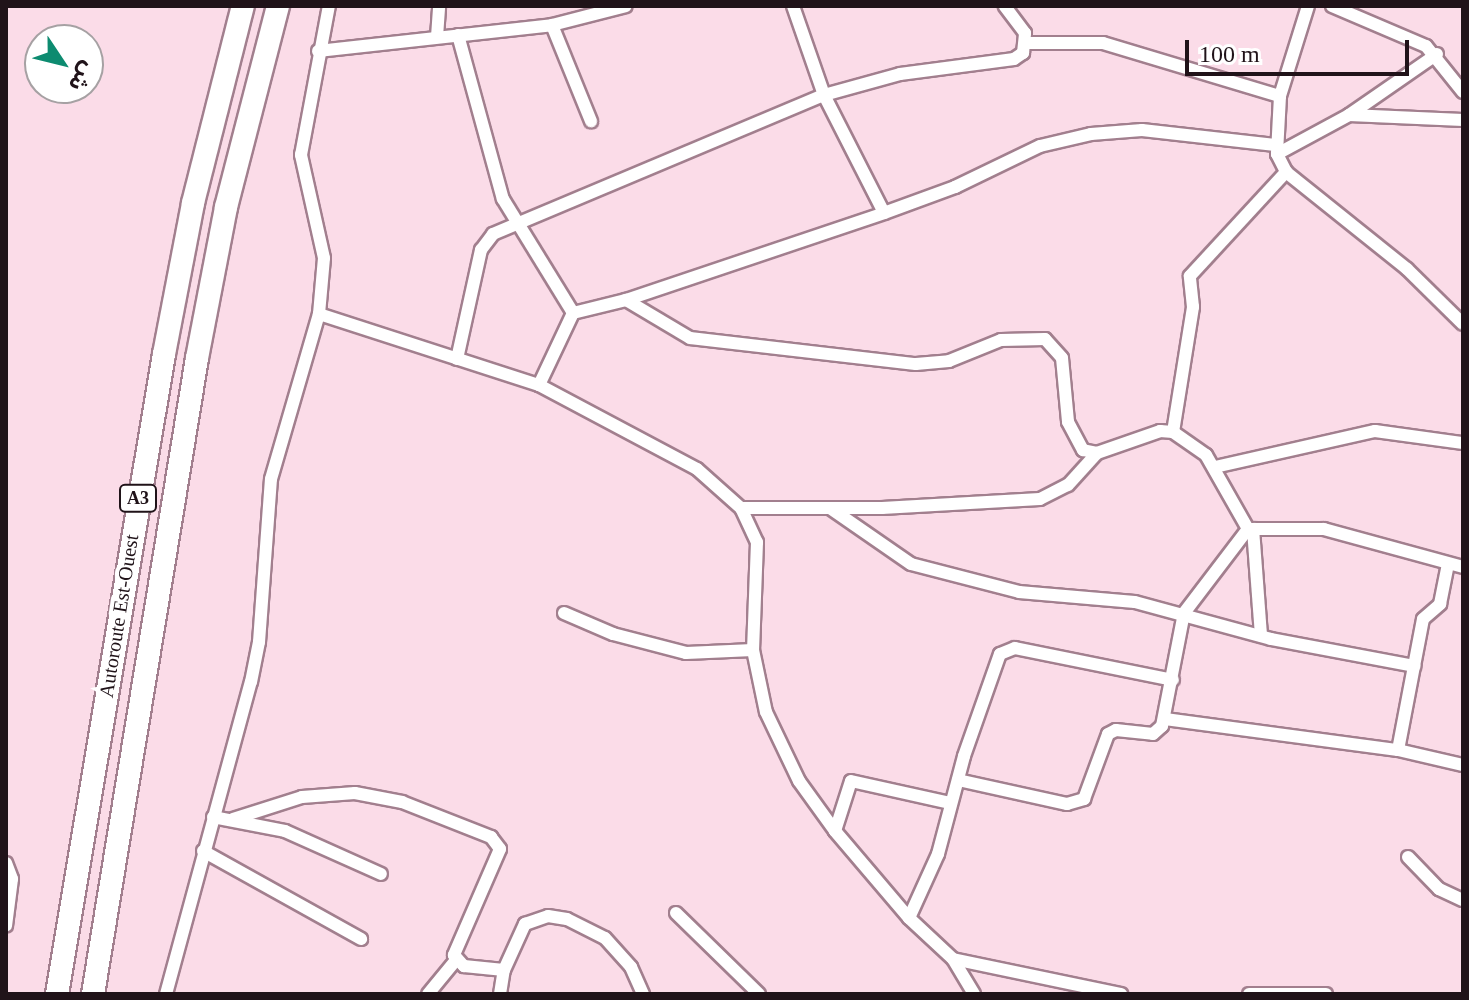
<!DOCTYPE html>
<meta charset="utf-8">
<style>
body{margin:0}
#map{position:relative;width:1469px;height:1000px;overflow:hidden;background:#fbdce8;font-family:"Times New Roman","Noto Sans Arabic",serif}
div>[style]{position:absolute}
.roads{filter:drop-shadow(2px 0 #a27f8e) drop-shadow(-2px 0 #a27f8e) drop-shadow(0 2px #a27f8e) drop-shadow(0 -2px #a27f8e)}
.street>*{height:12px;margin:-6px;padding:0 6px;transform-origin:6px;border-radius:6px;background:#fff}
.highway>*{height:22px;margin:-11px;padding:0 11px;transform-origin:11px;border-radius:11px;background:#fff}
span{translate:-50% -50%;white-space:nowrap;text-align:center;line-height:1.15;-webkit-text-stroke:8px #fff;paint-order:stroke}
.shield-label span{padding:2px 6px;background:#fff;border:2px solid;border-radius:6px;-webkit-text-stroke-width:0}
.shield-label{font-size:18px;color:#201319;font-weight:700}
.street-label{font-size:20px;color:#201319}
.frame{position:absolute;inset:0;border:8px solid #201319;pointer-events:none}
.north{position:absolute;left:24px;top:24px;width:80px;height:80px;box-sizing:border-box;background:#fff;border:2px solid #a6a1a3;border-radius:50%;rotate:125deg;font-size:22px;font-weight:700;line-height:32px;text-align:center;color:#201319}
.north::after{content:'';display:block;margin:auto;width:28px;height:36px;background:#0d8b70;clip-path:polygon(50% 0,100% 100%,50% 72%,0 100%)}
.scale{position:absolute;left:1185px;top:40px;width:224px;height:36px;box-sizing:border-box;border:4px solid #201319;border-top:0;padding-left:10px;font-size:24px;line-height:28px;white-space:nowrap;color:#201319;-webkit-text-stroke:6px #fff;paint-order:stroke}
</style>
<div id="map">
<div class="roads">
<div class="street">
<div style="left:793px;top:6px;width:94px;rotate:70.8deg"></div>
<div style="left:824px;top:95px;width:132px;rotate:63deg"></div>
<div style="left:1308px;top:6px;width:94px;rotate:107.3deg"></div>
<div style="left:1280px;top:96px;width:58px;rotate:93deg"></div>
<div style="left:1277px;top:154px;width:20px;rotate:63deg"></div>
<div style="left:1286px;top:172px;width:155px;rotate:38.7deg"></div>
<div style="left:1407px;top:269px;width:78px;rotate:44.5deg"></div>
<div style="left:1332px;top:6px;width:102px;rotate:23.1deg"></div>
<div style="left:1426px;top:46px;width:59px;rotate:51.2deg"></div>
<div style="left:552px;top:25px;width:104px;rotate:67.9deg"></div>
<div style="left:458px;top:35px;width:170px;rotate:74.7deg"></div>
<div style="left:503px;top:199px;width:134px;rotate:58.4deg"></div>
<div style="left:437px;top:37px;width:31px;rotate:-86deg"></div>
<div style="left:1027px;top:43px;width:76px"></div>
<div style="left:1103px;top:43px;width:185px;rotate:16.7deg"></div>
<div style="left:318px;top:51px;width:235px;rotate:-6.3deg"></div>
<div style="left:552px;top:25px;width:76px;rotate:-14.4deg"></div>
<div style="left:1349px;top:115px;width:114px;rotate:2.5deg"></div>
<div style="left:1277px;top:154px;width:82px;rotate:-28.4deg"></div>
<div style="left:1349px;top:115px;width:107px;rotate:-34.7deg"></div>
<div style="left:626px;top:300px;width:74px;rotate:30.7deg"></div>
<div style="left:690px;top:338px;width:227px;rotate:6.6deg"></div>
<div style="left:916px;top:364px;width:33px;rotate:-5deg"></div>
<div style="left:949px;top:361px;width:56px;rotate:-22deg"></div>
<div style="left:1001px;top:340px;width:44px;rotate:-1.3deg"></div>
<div style="left:1045px;top:339px;width:25px;rotate:48deg"></div>
<div style="left:1062px;top:358px;width:64px;rotate:84.6deg"></div>
<div style="left:1068px;top:422px;width:32px;rotate:62deg"></div>
<div style="left:1083px;top:450px;width:14px;rotate:12deg"></div>
<div style="left:1097px;top:453px;width:67px;rotate:-19.2deg"></div>
<div style="left:1160px;top:431px;width:13px;rotate:4deg"></div>
<div style="left:1173px;top:432px;width:40px;rotate:34.9deg"></div>
<div style="left:1206px;top:455px;width:85px;rotate:60.4deg"></div>
<div style="left:1248px;top:529px;width:76px"></div>
<div style="left:1324px;top:529px;width:144px;rotate:15.3deg"></div>
<div style="left:319px;top:314px;width:231px;rotate:17.9deg"></div>
<div style="left:539px;top:385px;width:179px;rotate:28deg"></div>
<div style="left:697px;top:469px;width:59px;rotate:41.6deg"></div>
<div style="left:741px;top:508px;width:38px;rotate:65deg"></div>
<div style="left:757px;top:542px;width:108px;rotate:92.1deg"></div>
<div style="left:753px;top:650px;width:63px;rotate:78.2deg"></div>
<div style="left:766px;top:712px;width:76px;rotate:64.4deg"></div>
<div style="left:799px;top:781px;width:62px;rotate:54.2deg"></div>
<div style="left:835px;top:831px;width:114px;rotate:49.6deg"></div>
<div style="left:909px;top:918px;width:60px;rotate:43deg"></div>
<div style="left:953px;top:959px;width:41px;rotate:59deg"></div>
<div style="left:457px;top:359px;width:112px;rotate:-77.6deg"></div>
<div style="left:481px;top:250px;width:20px;rotate:-53deg"></div>
<div style="left:493px;top:234px;width:359px;rotate:-22.8deg"></div>
<div style="left:824px;top:95px;width:79px;rotate:-15.4deg"></div>
<div style="left:900px;top:74px;width:115px;rotate:-7.5deg"></div>
<div style="left:1014px;top:59px;width:11px;rotate:-34deg"></div>
<div style="left:1023px;top:53px;width:20px;rotate:-84deg"></div>
<div style="left:1025px;top:33px;width:34px;rotate:-127deg"></div>
<div style="left:539px;top:385px;width:80px;rotate:-64.7deg"></div>
<div style="left:573px;top:313px;width:55px;rotate:-13.8deg"></div>
<div style="left:626px;top:300px;width:272px;rotate:-18.6deg"></div>
<div style="left:884px;top:213px;width:76px;rotate:-20.1deg"></div>
<div style="left:955px;top:187px;width:94px;rotate:-25.8deg"></div>
<div style="left:1040px;top:146px;width:52px;rotate:-13.2deg"></div>
<div style="left:1091px;top:134px;width:51px;rotate:-4.5deg"></div>
<div style="left:1142px;top:130px;width:134px;rotate:6.4deg"></div>
<div style="left:1173px;top:432px;width:127px;rotate:-80.9deg"></div>
<div style="left:1193px;top:307px;width:31px;rotate:-96deg"></div>
<div style="left:1190px;top:276px;width:142px;rotate:-47.3deg"></div>
<div style="left:1215px;top:467px;width:164px;rotate:-12.7deg"></div>
<div style="left:1375px;top:431px;width:89px;rotate:7.8deg"></div>
<div style="left:741px;top:508px;width:141px"></div>
<div style="left:882px;top:508px;width:158px;rotate:-3.3deg"></div>
<div style="left:1040px;top:499px;width:31px;rotate:-27deg"></div>
<div style="left:1068px;top:485px;width:43px;rotate:-47.8deg"></div>
<div style="left:830px;top:508px;width:98px;rotate:34.7deg"></div>
<div style="left:911px;top:564px;width:112px;rotate:14.5deg"></div>
<div style="left:1019px;top:592px;width:116px;rotate:4.9deg"></div>
<div style="left:1135px;top:602px;width:141px;rotate:15.2deg"></div>
<div style="left:1271px;top:639px;width:146px;rotate:10.7deg"></div>
<div style="left:1253px;top:529px;width:107px;rotate:85.7deg"></div>
<div style="left:564px;top:613px;width:53px;rotate:23.2deg"></div>
<div style="left:613px;top:634px;width:75px;rotate:14.6deg"></div>
<div style="left:686px;top:653px;width:67px;rotate:-2.6deg"></div>
<div style="left:1165px;top:719px;width:235px;rotate:7.6deg"></div>
<div style="left:1398px;top:750px;width:67px;rotate:13deg"></div>
<div style="left:1398px;top:750px;width:133px;rotate:-79.2deg"></div>
<div style="left:1423px;top:619px;width:23px;rotate:-41deg"></div>
<div style="left:1440px;top:604px;width:41px;rotate:-78.7deg"></div>
<div style="left:958px;top:780px;width:112px;rotate:12.4deg"></div>
<div style="left:1067px;top:804px;width:18px;rotate:-16deg"></div>
<div style="left:1084px;top:799px;width:69px;rotate:-69.7deg"></div>
<div style="left:1108px;top:734px;width:9px;rotate:-27deg"></div>
<div style="left:1116px;top:730px;width:37px;rotate:6deg"></div>
<div style="left:1153px;top:734px;width:12px;rotate:-42deg"></div>
<div style="left:1162px;top:726px;width:115px;rotate:-79deg"></div>
<div style="left:1184px;top:613px;width:106px;rotate:-52.7deg"></div>
<div style="left:213px;top:817px;width:73px;rotate:11deg"></div>
<div style="left:285px;top:831px;width:105px;rotate:24.1deg"></div>
<div style="left:233px;top:819px;width:72px;rotate:-17.7deg"></div>
<div style="left:302px;top:797px;width:53px;rotate:-4.3deg"></div>
<div style="left:355px;top:793px;width:48px;rotate:10.8deg"></div>
<div style="left:402px;top:802px;width:96px;rotate:21.5deg"></div>
<div style="left:491px;top:837px;width:15px;rotate:53deg"></div>
<div style="left:500px;top:849px;width:116px;rotate:113.5deg"></div>
<div style="left:454px;top:955px;width:15px;rotate:48deg"></div>
<div style="left:464px;top:966px;width:40px;rotate:5.7deg"></div>
<div style="left:835px;top:831px;width:52px;rotate:-72.3deg"></div>
<div style="left:851px;top:781px;width:101px;rotate:12.5deg"></div>
<div style="left:203px;top:851px;width:181px;rotate:29.1deg"></div>
<div style="left:1408px;top:857px;width:45px;rotate:45.9deg"></div>
<div style="left:1439px;top:889px;width:26px;rotate:25deg"></div>
<div style="left:6px;top:863px;width:17px;rotate:69deg"></div>
<div style="left:12px;top:879px;width:47px;rotate:97.3deg"></div>
<div style="left:676px;top:913px;width:116px;rotate:44.3deg"></div>
<div style="left:909px;top:918px;width:70px;rotate:-65.6deg"></div>
<div style="left:938px;top:854px;width:101px;rotate:-75.1deg"></div>
<div style="left:964px;top:756px;width:108px;rotate:-70.6deg"></div>
<div style="left:1000px;top:654px;width:16px;rotate:-22deg"></div>
<div style="left:1015px;top:648px;width:161px;rotate:11.4deg"></div>
<div style="left:953px;top:959px;width:172px;rotate:11.8deg"></div>
<div style="left:166px;top:994px;width:323px;rotate:-74.8deg"></div>
<div style="left:251px;top:682px;width:41px;rotate:-78.7deg"></div>
<div style="left:259px;top:642px;width:163px;rotate:-85.8deg"></div>
<div style="left:271px;top:479px;width:172px;rotate:-73.8deg"></div>
<div style="left:319px;top:314px;width:56px;rotate:-84.9deg"></div>
<div style="left:324px;top:258px;width:106px;rotate:-102.6deg"></div>
<div style="left:301px;top:155px;width:152px;rotate:-79.4deg"></div>
<div style="left:428px;top:994px;width:44px;rotate:-50.5deg"></div>
<div style="left:500px;top:994px;width:24px;rotate:-81deg"></div>
<div style="left:504px;top:970px;width:51px;rotate:-65.5deg"></div>
<div style="left:525px;top:924px;width:24px;rotate:-19deg"></div>
<div style="left:548px;top:916px;width:19px;rotate:9deg"></div>
<div style="left:567px;top:919px;width:42px;rotate:26.6deg"></div>
<div style="left:605px;top:938px;width:39px;rotate:48deg"></div>
<div style="left:631px;top:967px;width:30px;rotate:66deg"></div>
<div style="left:1249px;top:994px;width:77px"></div>
</div>
<div class="highway">
<div style="left:57px;top:994px;width:649px;rotate:-80.51deg"></div>
<div style="left:164px;top:354px;width:154px;rotate:-79.1deg"></div>
<div style="left:193px;top:203px;width:203px;rotate:-75.8deg"></div>
<div style="left:93px;top:994px;width:644px;rotate:-80.71deg"></div>
<div style="left:197px;top:358px;width:154px;rotate:-79.1deg"></div>
<div style="left:226px;top:207px;width:208px;rotate:-75.5deg"></div>
</div>
</div>
<div class="shield-label">
<span style="left:138px;top:498px">A3</span>
</div>
<div class="street-label">
<span style="left:119px;top:616px;rotate:-81deg">Autoroute Est-Ouest</span>
</div>
<div class="frame"></div>
<div class="north">ش</div>
<div class="scale">100 m</div>
</div>
